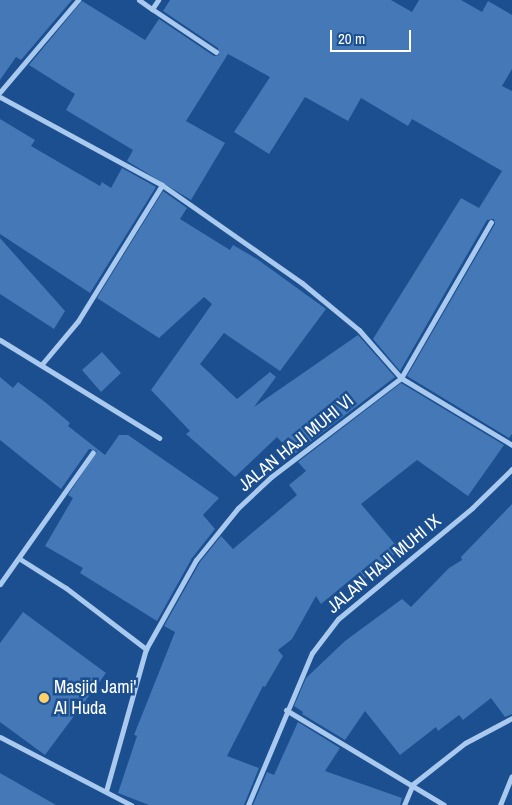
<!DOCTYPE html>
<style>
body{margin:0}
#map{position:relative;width:512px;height:805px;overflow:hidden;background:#1b4f8f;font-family:"Archivo Narrow",sans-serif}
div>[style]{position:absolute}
.building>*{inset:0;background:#4478b7}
.minor>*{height:5px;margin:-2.5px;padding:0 2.5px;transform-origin:2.5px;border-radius:2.5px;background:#a9c9ee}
.dots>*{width:14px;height:14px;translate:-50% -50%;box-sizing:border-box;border:2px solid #1b4f8f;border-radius:50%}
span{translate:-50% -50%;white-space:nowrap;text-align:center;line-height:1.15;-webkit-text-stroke:5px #1b4f8f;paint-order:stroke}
.street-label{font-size:18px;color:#fff}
.poi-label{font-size:18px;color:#fff}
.left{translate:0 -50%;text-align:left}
.scale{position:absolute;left:330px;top:30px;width:81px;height:22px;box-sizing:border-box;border:2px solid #fff;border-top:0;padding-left:6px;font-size:15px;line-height:18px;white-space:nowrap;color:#fff;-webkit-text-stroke:4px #1b4f8f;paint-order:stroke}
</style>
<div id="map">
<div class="building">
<div style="clip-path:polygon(0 0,72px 0,21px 60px,16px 57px,0 80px)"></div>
<div style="clip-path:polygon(170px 0,391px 0,412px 12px,419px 0,461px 0,482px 12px,488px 1px,512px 15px,512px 69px,502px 86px,512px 91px,512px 434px,509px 438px,407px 376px,495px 224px,494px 219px,487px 220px,400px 371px,373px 339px,461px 198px,479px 208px,502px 171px,412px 119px,408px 126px,361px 98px,348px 121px,305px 97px,269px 154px,234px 132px,270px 77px,228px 54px,186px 121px,225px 143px,191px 200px,127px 161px,133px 150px,66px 110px,75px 94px,29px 65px,82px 1px,145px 40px,159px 19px,214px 56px,219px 55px,218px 48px,163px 11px)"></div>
<div style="clip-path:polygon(0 119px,35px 140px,31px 146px,100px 186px,102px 182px,111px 188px,122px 168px,156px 187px,90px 293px,0 234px)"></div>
<div style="clip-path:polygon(163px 191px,187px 208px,180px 219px,230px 250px,233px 245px,257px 259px,326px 309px,280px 371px,224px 333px,200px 364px,237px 399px,270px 372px,276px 377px,254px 407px,358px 335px,395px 377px,293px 455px,277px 437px,235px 477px,186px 434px,190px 431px,151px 390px,212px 304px,204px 297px,159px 338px,97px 298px)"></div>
<div style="clip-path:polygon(0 238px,65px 311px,54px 329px,0 294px)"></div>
<div style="clip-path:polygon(102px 352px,121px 373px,101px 392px,82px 370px)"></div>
<div style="clip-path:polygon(0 377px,13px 388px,18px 382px,45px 402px,70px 423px,68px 426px,105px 455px,119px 435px,128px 435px,219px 498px,203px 515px,215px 529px,192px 558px,157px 621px,80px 573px,83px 568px,45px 546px,73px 498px,68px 495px,97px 451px,89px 449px,61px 489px,0 440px)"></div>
<div style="clip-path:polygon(401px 383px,504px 445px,468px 496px,417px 460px,361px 504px,400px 550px,365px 578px,360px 572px,321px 604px,316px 596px,292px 639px,278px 650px,283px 656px,265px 687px,263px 686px,227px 756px,259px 768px,244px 805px,149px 805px,118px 793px,137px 736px,134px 735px,175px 632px,164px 626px,200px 562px,221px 536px,233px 549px,297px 495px,289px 485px,306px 471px,298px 462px)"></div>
<div style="clip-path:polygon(512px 504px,512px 714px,505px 717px,491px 698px,463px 720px,459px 715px,438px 731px,436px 727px,400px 755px,365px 711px,345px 740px,302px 714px,303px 712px,294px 706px,306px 678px,345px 641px,402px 599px,411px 607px,449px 568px,462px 560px,461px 557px)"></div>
<div style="clip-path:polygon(23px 612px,106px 673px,45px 755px,0 722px,0 643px)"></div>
<div style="clip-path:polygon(298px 722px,340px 748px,325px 771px,402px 798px,400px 805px,253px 805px,267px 772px,274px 775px)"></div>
<div style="clip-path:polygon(0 773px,56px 805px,0 805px)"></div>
</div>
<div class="minor">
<div style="left:139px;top:0;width:16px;rotate:35deg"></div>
<div style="left:152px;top:9px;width:11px;rotate:-56deg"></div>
<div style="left:152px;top:9px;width:77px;rotate:33.9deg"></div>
<div style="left:0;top:92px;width:121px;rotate:-49.7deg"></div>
<div style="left:0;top:97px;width:184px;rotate:28.5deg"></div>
<div style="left:162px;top:185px;width:171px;rotate:35deg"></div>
<div style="left:302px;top:283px;width:74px;rotate:39.5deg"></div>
<div style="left:359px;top:330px;width:64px;rotate:48.8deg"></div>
<div style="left:401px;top:378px;width:130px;rotate:31.1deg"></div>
<div style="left:0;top:340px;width:187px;rotate:31.6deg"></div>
<div style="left:42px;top:364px;width:56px;rotate:-50.1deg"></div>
<div style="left:78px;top:321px;width:160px;rotate:-58.3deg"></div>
<div style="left:20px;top:559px;width:54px;rotate:32.2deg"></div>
<div style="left:66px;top:588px;width:101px;rotate:37.3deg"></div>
<div style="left:0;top:584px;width:161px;rotate:-54.8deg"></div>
<div style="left:286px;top:710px;width:184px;rotate:31deg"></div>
<div style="left:0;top:737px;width:148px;rotate:27.4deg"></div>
<div style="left:106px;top:791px;width:148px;rotate:-74.3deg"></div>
<div style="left:146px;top:649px;width:102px;rotate:-60.7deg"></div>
<div style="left:196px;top:560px;width:67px;rotate:-51.1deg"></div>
<div style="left:238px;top:508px;width:45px;rotate:-43.2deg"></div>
<div style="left:271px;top:477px;width:163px;rotate:-37.3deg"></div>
<div style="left:401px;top:378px;width:180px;rotate:-60deg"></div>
<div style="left:248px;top:805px;width:165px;rotate:-67.2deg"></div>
<div style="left:312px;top:653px;width:43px;rotate:-52.6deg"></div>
<div style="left:338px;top:619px;width:174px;rotate:-39.6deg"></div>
<div style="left:472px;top:508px;width:56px;rotate:-44.3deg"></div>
<div style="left:404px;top:805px;width:23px;rotate:-67deg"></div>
<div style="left:413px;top:784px;width:66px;rotate:-38.3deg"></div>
<div style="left:465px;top:743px;width:53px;rotate:-28deg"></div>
<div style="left:500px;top:805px;width:31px;rotate:-68deg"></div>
</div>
<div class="dots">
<div style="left:44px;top:698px;background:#ffd166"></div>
</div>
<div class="street-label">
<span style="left:296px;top:443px;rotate:-39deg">JALAN HAJI MUHI VI</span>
<span style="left:384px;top:564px;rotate:-40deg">JALAN HAJI MUHI IX</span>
</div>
<div class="poi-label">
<span class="left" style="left:54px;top:698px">Masjid Jami'<br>Al Huda</span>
</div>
<div class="scale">20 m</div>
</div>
